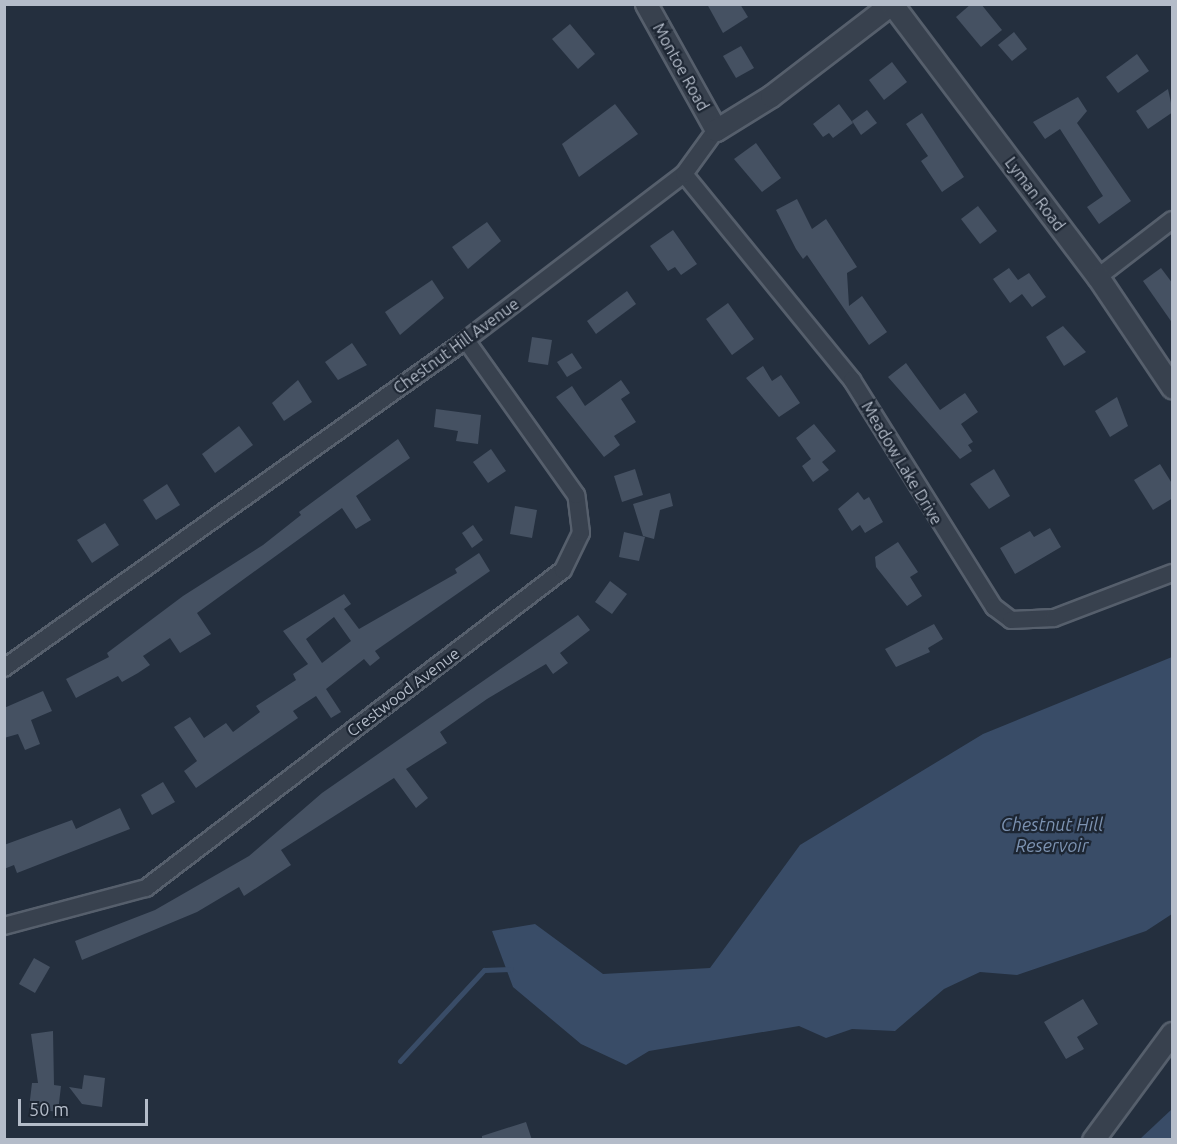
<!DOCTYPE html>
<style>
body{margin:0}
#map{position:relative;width:1177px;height:1144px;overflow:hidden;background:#242f3e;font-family:Ubuntu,sans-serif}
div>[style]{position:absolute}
.water>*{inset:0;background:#394c67}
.stream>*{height:5px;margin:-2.5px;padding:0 2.5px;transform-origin:2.5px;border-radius:2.5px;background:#394c67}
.building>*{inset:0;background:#455162}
.roads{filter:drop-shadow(2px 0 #565f6c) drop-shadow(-2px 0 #565f6c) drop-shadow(0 2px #565f6c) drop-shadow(0 -2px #565f6c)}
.minor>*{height:16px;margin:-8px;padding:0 8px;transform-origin:8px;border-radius:8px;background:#38414e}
.tertiary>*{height:21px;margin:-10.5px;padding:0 10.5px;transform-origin:10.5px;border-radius:10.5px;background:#38414e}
span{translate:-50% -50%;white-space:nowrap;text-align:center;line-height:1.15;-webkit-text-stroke:4.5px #1d2633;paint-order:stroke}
.street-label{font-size:16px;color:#b4bcc9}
.water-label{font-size:18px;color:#7c92b1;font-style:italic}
.frame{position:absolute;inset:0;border:6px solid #b4bcc9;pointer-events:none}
.scale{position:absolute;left:18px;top:1099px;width:130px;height:27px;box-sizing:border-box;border:3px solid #b4bcc9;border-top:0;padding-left:8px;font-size:18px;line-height:21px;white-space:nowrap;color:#b4bcc9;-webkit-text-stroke:4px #1d2633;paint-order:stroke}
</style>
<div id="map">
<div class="water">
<div style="clip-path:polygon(1172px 657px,1172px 914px,1146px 931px,1017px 975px,980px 972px,944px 989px,895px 1031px,852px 1029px,826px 1038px,799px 1026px,649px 1051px,626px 1065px,581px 1044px,513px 987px,492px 931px,535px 924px,603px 974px,710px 968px,800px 845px,983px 734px)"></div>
<div style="clip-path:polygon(1172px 1109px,1172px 1139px,1140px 1139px)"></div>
</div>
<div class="stream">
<div style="left:400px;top:1061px;width:124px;rotate:-47.3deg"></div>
<div style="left:484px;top:970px;width:27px;rotate:-2deg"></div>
</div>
<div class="building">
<div style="clip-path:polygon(707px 4px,740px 4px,748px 17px,723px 33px)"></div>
<div style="clip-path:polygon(971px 4px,981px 4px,1002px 30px,981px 47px,956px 17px)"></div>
<div style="clip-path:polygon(570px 24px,595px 54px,578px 69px,552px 39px)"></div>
<div style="clip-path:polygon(1014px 32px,1027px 49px,1012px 61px,998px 45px)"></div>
<div style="clip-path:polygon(741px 46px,754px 68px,736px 78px,723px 56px)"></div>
<div style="clip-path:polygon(1137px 54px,1149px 71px,1118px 93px,1106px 77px)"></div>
<div style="clip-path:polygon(892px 62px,907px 82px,884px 100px,869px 80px)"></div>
<div style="clip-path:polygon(1168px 89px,1173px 112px,1148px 129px,1136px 111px)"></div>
<div style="clip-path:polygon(1078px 97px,1087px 111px,1077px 123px,1131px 201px,1099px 224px,1087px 207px,1103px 196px,1060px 129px,1045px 139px,1033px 122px)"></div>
<div style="clip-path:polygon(615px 104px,638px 134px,579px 177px,562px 144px)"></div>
<div style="clip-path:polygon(839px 104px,853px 123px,833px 138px,829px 133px,823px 137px,813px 124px)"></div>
<div style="clip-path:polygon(867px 110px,877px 123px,861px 135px,852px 121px)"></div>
<div style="clip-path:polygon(922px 113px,964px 177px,942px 192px,921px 161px,928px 156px,906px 124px)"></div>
<div style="clip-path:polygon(756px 143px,781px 178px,762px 192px,734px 159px)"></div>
<div style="clip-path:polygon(797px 199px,812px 229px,826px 219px,857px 267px,847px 273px,849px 306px,862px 296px,887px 332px,869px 345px,807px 255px,803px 259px,796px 249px,776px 210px)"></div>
<div style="clip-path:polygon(978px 206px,997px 231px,980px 244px,961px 219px)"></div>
<div style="clip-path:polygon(487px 222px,501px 241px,468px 269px,452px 247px)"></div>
<div style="clip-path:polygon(673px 230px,697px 264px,681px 275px,675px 267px,668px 271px,650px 246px)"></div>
<div style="clip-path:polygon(1009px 268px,1018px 280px,1029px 273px,1046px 297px,1032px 307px,1022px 294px,1010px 303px,993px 279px)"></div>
<div style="clip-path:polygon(1161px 268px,1173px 284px,1173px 324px,1143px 281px)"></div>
<div style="clip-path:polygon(432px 280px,444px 298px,400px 335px,385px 312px)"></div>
<div style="clip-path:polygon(627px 291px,636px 304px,596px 334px,587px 321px)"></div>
<div style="clip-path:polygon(728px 303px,754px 339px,732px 355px,706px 319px)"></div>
<div style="clip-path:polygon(1063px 326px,1086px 352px,1064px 366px,1046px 337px)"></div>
<div style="clip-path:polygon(532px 337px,552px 340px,548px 365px,528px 362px)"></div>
<div style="clip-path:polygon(352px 343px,367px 365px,338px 380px,325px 362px)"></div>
<div style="clip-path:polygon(572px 353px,582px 368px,567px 377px,557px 362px)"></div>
<div style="clip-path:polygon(906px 363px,940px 410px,965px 393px,978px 412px,961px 424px,973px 442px,968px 445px,972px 451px,960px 459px,888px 377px)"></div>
<div style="clip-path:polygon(763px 366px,772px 381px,781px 375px,800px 403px,779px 417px,746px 378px)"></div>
<div style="clip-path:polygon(298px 380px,312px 402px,284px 421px,272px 403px)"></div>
<div style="clip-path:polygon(621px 380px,630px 393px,621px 399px,636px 422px,614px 436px,620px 445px,604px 457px,556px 397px,572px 386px,585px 406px)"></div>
<div style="clip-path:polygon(1117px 397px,1128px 426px,1110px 437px,1095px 411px)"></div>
<div style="clip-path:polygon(436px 409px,481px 415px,478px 444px,456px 441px,458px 431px,434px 427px)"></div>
<div style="clip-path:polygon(814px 424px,836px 451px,822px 462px,829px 470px,813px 482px,802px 466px,811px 459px,796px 438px)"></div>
<div style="clip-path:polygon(239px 426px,253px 445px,215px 473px,202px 454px)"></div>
<div style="clip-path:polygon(398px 439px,410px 458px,356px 496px,371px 520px,356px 529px,342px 508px,197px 613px,211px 634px,180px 653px,170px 638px,143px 656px,150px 665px,138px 673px,122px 682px,118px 676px,76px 698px,66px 679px,109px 657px,107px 653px,183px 596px,263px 545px,301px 515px,299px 512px)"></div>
<div style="clip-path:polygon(491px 449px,506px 471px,488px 483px,473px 462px)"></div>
<div style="clip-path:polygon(1160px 464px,1173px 485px,1173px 498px,1153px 510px,1134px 480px)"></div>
<div style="clip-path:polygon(635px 469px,643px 495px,622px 502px,614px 476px)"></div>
<div style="clip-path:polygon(994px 469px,1010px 496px,989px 509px,970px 484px)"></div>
<div style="clip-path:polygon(167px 484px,180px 505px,156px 520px,143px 500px)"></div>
<div style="clip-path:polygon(858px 492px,864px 500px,869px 497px,883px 522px,865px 533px,860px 525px,852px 531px,838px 509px)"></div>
<div style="clip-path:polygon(670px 493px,673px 506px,660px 510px,654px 539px,643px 536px,633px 504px)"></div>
<div style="clip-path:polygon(515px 506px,537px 510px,532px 538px,510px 534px)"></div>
<div style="clip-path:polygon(105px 523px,119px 545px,92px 563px,77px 540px)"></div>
<div style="clip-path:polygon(473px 525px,483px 540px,472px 548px,462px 533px)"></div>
<div style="clip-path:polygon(1050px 528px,1061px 547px,1015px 574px,1000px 548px,1030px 531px,1034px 537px)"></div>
<div style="clip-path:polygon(624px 532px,645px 537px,639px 561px,619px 557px)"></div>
<div style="clip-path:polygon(898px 542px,918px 572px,910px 577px,922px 596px,907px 606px,876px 567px,875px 557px)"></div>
<div style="clip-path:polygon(evenodd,479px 553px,490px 571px,375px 651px,380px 658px,370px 666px,364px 659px,326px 689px,341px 712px,331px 718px,316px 696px,293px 711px,298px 718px,196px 788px,184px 771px,197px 761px,174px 727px,190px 717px,204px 738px,226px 723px,233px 732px,260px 712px,256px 706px,296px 680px,293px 674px,308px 664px,283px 631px,344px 594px,351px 604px,344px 609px,359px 629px,457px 573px,455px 569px,479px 553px,334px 617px,351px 641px,322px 663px,306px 639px,334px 617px)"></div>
<div style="clip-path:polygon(610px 581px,627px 594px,612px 614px,595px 602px)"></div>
<div style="clip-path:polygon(578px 615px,590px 630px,560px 653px,568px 663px,553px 674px,546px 664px,487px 699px,440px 732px,447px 743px,406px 769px,428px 798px,416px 808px,394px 778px,281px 850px,291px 865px,244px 896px,239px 887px,197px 912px,82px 960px,75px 941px,155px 910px,249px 856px,322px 793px)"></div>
<div style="clip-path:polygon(934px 624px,943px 639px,928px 648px,930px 652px,896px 667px,885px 649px)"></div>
<div style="clip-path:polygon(43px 691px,52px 711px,31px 720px,40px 744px,25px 750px,18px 734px,4px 738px,4px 708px)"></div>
<div style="clip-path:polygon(163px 782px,175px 802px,152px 815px,141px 795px)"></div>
<div style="clip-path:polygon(120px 808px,130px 829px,17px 873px,14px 865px,4px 869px,4px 845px,72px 820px,76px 829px)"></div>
<div style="clip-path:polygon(34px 958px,50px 967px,35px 993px,19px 984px)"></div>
<div style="clip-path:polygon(1083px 999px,1098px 1024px,1077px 1037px,1084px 1049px,1066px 1059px,1044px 1022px)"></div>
<div style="clip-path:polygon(53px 1031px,54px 1085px,61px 1086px,58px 1112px,29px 1108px,32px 1083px,38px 1083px,31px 1034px)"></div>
<div style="clip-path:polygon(84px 1075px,105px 1078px,102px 1107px,82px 1104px,69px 1087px,82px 1089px)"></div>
<div style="clip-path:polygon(526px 1122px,532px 1140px,482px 1140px,482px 1136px)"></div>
</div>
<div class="roads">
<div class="minor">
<div style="left:684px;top:174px;width:266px;rotate:50.8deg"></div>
<div style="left:852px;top:380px;width:268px;rotate:58deg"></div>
<div style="left:994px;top:607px;width:21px;rotate:37deg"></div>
<div style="left:1011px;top:620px;width:43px;rotate:-2.7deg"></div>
<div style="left:1054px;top:618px;width:126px;rotate:-20.9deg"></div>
<div style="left:1098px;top:277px;width:93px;rotate:-37.6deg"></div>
<div style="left:4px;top:668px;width:567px;rotate:-35.37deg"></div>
<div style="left:466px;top:340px;width:274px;rotate:-37.3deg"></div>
<div style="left:684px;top:174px;width:54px;rotate:-54deg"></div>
<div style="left:4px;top:926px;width:147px;rotate:-15deg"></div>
<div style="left:146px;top:888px;width:524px;rotate:-37.33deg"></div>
<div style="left:563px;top:570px;width:41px;rotate:-64.1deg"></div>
<div style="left:581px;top:533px;width:38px;rotate:-97deg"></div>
<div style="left:576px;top:495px;width:190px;rotate:-125.4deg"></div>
</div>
<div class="tertiary">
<div style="left:646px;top:4px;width:144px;rotate:60.9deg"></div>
<div style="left:716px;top:130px;width:65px;rotate:-31.7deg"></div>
<div style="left:771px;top:96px;width:151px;rotate:-37.5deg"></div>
<div style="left:892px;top:4px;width:342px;rotate:53deg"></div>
<div style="left:1098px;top:277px;width:133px;rotate:56.1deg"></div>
<div style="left:1093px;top:1140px;width:133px;rotate:-53.6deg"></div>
</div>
</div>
<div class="street-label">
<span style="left:681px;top:67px;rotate:61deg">Montoe Road</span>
<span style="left:1035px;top:194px;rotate:53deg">Lyman Road</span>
<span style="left:456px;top:346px;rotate:-36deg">Chestnut Hill Avenue</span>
<span style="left:902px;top:463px;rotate:59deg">Meadow Lake Drive</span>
<span style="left:403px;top:692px;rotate:-37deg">Crestwood Avenue</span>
</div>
<div class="water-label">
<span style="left:1052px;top:835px">Chestnut Hill<br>Reservoir</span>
</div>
<div class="frame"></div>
<div class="scale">50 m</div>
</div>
